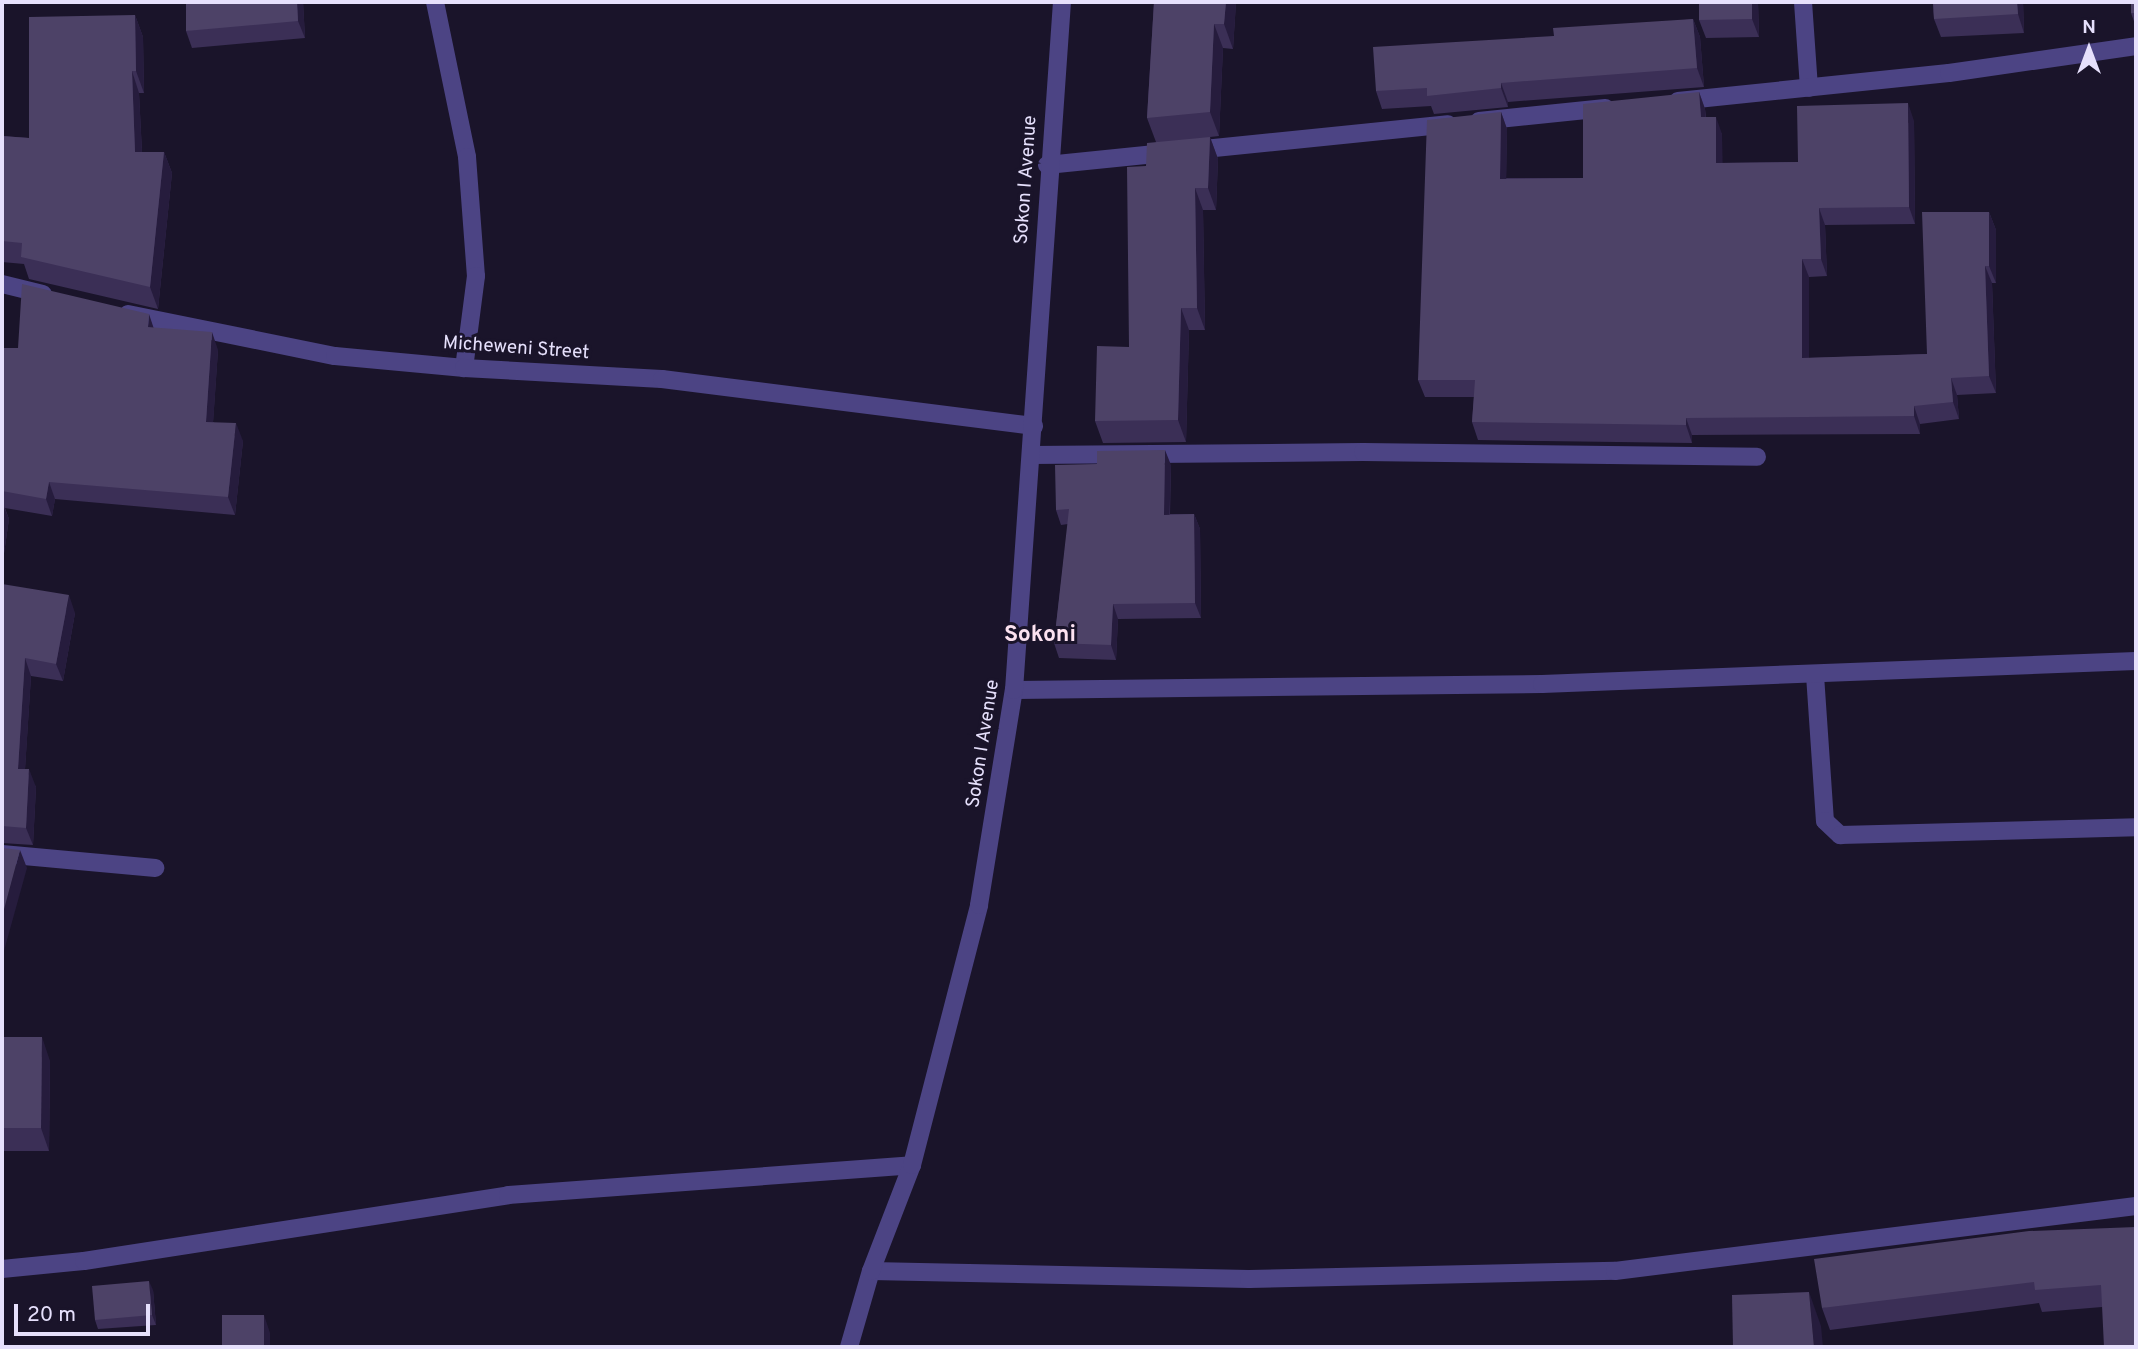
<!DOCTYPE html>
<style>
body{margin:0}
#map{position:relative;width:2138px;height:1349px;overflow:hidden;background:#1a142a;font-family:Overpass,sans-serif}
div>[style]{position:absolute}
.minor>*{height:18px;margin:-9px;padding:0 9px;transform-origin:9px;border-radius:9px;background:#4c4484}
.wall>*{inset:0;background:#3b2f56}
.shaded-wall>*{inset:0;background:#261c3d}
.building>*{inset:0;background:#4d4267}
span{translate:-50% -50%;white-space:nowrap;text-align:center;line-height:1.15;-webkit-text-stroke:6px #1a142a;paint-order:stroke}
.street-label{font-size:19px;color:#e6e0fc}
.quarter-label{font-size:23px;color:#fce2f0;font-weight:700}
.frame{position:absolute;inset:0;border:4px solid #e6e0fc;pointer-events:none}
.north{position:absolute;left:2054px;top:14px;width:70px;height:70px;-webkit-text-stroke:5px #1a142a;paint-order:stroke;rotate:0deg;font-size:19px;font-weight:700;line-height:28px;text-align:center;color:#e6e0fc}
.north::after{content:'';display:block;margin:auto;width:24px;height:32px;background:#e6e0fc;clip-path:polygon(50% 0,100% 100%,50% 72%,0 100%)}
.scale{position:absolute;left:14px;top:1304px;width:136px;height:32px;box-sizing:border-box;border:4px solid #e6e0fc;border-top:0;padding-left:9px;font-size:21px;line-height:24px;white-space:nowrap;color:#e6e0fc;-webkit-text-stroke:5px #1a142a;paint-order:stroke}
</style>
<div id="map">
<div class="minor">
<div style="left:435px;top:2px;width:158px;rotate:78.3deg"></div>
<div style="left:467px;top:157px;width:119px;rotate:85.7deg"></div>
<div style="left:476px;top:276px;width:93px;rotate:97.4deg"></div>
<div style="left:1803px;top:2px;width:86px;rotate:86deg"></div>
<div style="left:1678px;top:101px;width:272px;rotate:-5.9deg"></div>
<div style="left:1949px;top:73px;width:189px;rotate:-8.2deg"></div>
<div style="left:1479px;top:121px;width:127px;rotate:-5.9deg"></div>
<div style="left:1047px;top:165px;width:403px;rotate:-5.8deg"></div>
<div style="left:2px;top:284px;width:42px;rotate:13.7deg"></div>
<div style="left:128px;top:314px;width:211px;rotate:11.5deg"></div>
<div style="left:335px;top:356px;width:130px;rotate:5.3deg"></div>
<div style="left:464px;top:368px;width:198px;rotate:3.2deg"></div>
<div style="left:662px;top:379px;width:375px;rotate:7.2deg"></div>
<div style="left:1031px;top:455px;width:332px;rotate:-0.5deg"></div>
<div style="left:1363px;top:452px;width:394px;rotate:0.7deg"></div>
<div style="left:1815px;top:675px;width:146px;rotate:86.1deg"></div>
<div style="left:1825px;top:821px;width:21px;rotate:43deg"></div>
<div style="left:1840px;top:835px;width:296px;rotate:-1.5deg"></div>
<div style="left:1014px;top:690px;width:528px;rotate:-0.65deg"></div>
<div style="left:1542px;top:684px;width:594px;rotate:-2.22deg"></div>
<div style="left:2px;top:854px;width:154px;rotate:5.2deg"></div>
<div style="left:2px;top:1269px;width:82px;rotate:-5.6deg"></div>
<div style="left:84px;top:1261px;width:429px;rotate:-8.8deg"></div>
<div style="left:508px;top:1195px;width:405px;rotate:-4.2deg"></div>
<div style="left:871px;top:1271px;width:378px;rotate:1.2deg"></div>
<div style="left:1249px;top:1279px;width:366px;rotate:-1.3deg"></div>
<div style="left:1615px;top:1271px;width:525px;rotate:-7.11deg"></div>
<div style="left:849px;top:1347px;width:79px;rotate:-73.9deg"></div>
<div style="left:871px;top:1271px;width:114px;rotate:-68.9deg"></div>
<div style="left:912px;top:1165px;width:268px;rotate:-75.5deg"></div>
<div style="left:979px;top:905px;width:218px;rotate:-80.8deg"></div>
<div style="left:1014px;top:690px;width:690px;rotate:-86.01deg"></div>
</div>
<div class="wall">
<div style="clip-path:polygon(303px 2px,305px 38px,192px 48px,186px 31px)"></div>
<div style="clip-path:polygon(1154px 2px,1236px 2px,1233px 49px,1223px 48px,1219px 136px,1210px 137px,1218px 159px,1216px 210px,1203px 210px,1205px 330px,1189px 330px,1186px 442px,1103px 443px,1095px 421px,1129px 347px,1146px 166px,1156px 142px,1147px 118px)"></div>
<div style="clip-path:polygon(1699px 2px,1758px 2px,1759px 37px,1706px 38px,1699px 20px)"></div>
<div style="clip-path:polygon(1933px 2px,2023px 2px,2024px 33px,1941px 37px,1934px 19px)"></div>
<div style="clip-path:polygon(2136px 2px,2136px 27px,2131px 13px)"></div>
<div style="clip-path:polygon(135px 15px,143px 37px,144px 93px,139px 93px,142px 152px,164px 152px,172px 173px,158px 309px,29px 279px,24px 264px,2px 262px,2px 136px,29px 138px)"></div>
<div style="clip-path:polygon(1693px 19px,1700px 37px,1704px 87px,1508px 102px,1508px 107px,1434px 114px,1431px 106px,1382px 109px,1376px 91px,1554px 36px)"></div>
<div style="clip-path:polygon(1699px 92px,1705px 109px,1706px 117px,1722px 134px,1722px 163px,1798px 162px,1914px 121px,1915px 224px,1825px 225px,1827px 276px,1809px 277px,1809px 358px,1927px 354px,1989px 212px,1996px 230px,1996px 283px,1992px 283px,1996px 393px,1957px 395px,1959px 419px,1920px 424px,1920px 434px,1692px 435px,1692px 443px,1478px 440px,1472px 422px,1474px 397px,1425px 397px,1418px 380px,1501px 112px,1507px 129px,1506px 178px,1583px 178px)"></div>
<div style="clip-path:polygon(154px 328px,218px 350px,213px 422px,243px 441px,235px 515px,55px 499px,52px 516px,5px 508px,9px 519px,2px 567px,2px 348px,18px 348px)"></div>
<div style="clip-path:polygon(1097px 464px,1171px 465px,1170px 514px,1194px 514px,1200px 529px,1201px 618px,1118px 619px,1116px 660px,1059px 658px,1054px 643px,1068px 524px,1061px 525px,1056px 510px)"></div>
<div style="clip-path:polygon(2px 584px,75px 613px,63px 681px,31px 676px,25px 769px,36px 787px,33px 845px,2px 843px)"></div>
<div style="clip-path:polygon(2px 1037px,50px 1061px,49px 1151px,2px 1151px)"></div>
<div style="clip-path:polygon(2136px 1227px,2102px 1307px,2042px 1312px,2039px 1303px,1830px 1330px,1822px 1308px)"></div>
<div style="clip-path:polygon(153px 1290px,156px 1325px,98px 1329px,95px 1320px)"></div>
</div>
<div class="shaded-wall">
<div style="clip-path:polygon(297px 2px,303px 2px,305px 38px,298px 21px)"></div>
<div style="clip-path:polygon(1226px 2px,1236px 2px,1233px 49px,1224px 24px)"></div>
<div style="clip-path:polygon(1752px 2px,1758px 2px,1759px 37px,1752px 19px)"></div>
<div style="clip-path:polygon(2017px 2px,2023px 2px,2024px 33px,2018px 14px)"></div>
<div style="clip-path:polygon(135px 15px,143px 37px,144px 93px,136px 71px)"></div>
<div style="clip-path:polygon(1693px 19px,1700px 37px,1704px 87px,1697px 68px)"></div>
<div style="clip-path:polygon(1214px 24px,1223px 48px,1219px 136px,1210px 112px)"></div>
<div style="clip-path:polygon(132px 71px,139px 93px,143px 173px,135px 152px)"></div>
<div style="clip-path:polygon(1501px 83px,1508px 102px,1508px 107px,1501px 88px)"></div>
<div style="clip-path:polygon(1699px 92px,1705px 109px,1707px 134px,1701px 117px)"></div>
<div style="clip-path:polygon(1908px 103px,1914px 121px,1915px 224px,1909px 207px)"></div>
<div style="clip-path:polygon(1501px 112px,1507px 129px,1506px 196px,1500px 179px)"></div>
<div style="clip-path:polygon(1716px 117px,1722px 134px,1723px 180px,1716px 163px)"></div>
<div style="clip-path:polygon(1210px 137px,1218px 159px,1216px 210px,1208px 188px)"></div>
<div style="clip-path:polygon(164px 152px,172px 173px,158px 309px,150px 287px)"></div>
<div style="clip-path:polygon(1195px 188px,1203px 210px,1205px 330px,1197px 308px)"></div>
<div style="clip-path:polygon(1819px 208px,1825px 225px,1827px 276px,1821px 259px)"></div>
<div style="clip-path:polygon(1989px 212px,1996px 230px,1996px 283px,1989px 266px)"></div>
<div style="clip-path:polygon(1802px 259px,1809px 277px,1809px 375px,1802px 358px)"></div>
<div style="clip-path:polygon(1985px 266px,1992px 283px,1996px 393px,1989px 376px)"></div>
<div style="clip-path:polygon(1181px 308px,1189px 330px,1186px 442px,1178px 420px)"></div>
<div style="clip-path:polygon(149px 314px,155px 332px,148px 327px)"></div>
<div style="clip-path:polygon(212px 332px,218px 350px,212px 439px,206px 422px)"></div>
<div style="clip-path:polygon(1951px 378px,1957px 395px,1959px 419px,1953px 402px)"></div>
<div style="clip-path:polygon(1914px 406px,1920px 424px,1920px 434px,1914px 416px)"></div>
<div style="clip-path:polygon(1686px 418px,1692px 435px,1692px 443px,1686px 425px)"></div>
<div style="clip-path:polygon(236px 423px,243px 441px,235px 515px,228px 497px)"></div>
<div style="clip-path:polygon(1165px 450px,1171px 465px,1169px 529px,1164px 515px)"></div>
<div style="clip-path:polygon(49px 482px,55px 499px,52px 516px,46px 499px)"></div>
<div style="clip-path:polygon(2px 502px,9px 519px,2px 567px)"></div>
<div style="clip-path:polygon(1194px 514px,1200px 529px,1201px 618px,1195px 603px)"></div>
<div style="clip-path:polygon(69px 595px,75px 613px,63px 681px,56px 664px)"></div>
<div style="clip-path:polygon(1113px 604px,1118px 619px,1116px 660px,1111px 645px)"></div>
<div style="clip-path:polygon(25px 658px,31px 676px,24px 786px,18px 769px)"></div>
<div style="clip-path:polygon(29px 769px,36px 787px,33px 845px,26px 828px)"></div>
<div style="clip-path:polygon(20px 850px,27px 868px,2px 958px,2px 917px)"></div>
<div style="clip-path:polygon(42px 1037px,50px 1061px,49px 1151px,41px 1128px)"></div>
<div style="clip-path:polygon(149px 1281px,153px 1290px,156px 1325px,152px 1315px)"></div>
<div style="clip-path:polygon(1809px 1292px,1821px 1326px,1823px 1347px,1814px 1347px)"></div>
<div style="clip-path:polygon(264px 1315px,270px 1333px,270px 1347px,264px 1347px)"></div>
</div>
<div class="building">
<div style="clip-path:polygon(186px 2px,297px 2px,298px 21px,186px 31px)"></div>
<div style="clip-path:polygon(1154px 2px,1226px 2px,1224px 24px,1214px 24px,1210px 112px,1147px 118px)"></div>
<div style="clip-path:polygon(1699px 2px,1752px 2px,1752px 19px,1699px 20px)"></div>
<div style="clip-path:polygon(1933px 2px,2017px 2px,2018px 14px,1934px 19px)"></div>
<div style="clip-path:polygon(2131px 2px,2136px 2px,2136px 13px,2131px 13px)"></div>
<div style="clip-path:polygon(135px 15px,136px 71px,132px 71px,135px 152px,164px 152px,150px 287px,21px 257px,22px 243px,2px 241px,2px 136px,29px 138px,29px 17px)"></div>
<div style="clip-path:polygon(1693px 19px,1697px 68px,1501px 83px,1501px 88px,1427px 96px,1427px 88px,1376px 91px,1373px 47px,1554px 36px,1553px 28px)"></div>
<div style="clip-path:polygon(1699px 92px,1701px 117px,1716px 117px,1716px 163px,1798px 162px,1797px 106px,1908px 103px,1909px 207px,1819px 208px,1821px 259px,1802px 259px,1802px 358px,1927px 354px,1922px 212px,1989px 212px,1989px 266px,1985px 266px,1989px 376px,1951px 378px,1953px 402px,1914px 406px,1914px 416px,1686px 418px,1686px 425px,1472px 422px,1475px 380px,1418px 380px,1427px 120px,1501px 112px,1500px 179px,1583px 178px,1583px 104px)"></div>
<div style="clip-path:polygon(1210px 137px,1208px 188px,1195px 188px,1197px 308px,1181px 308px,1178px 420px,1095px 421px,1097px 346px,1129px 347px,1127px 167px,1146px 166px,1147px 143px)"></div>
<div style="clip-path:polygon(22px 284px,149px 314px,148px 327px,212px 332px,206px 422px,236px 423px,228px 497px,49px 482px,46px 499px,2px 491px,2px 348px,18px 348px)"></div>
<div style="clip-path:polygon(1165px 450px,1164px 515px,1194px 514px,1195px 603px,1113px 604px,1111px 645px,1054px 643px,1069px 509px,1056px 510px,1055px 465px,1097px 464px,1097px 451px)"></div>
<div style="clip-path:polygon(2px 584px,69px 595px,56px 664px,25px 658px,18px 769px,29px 769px,26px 828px,2px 826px)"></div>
<div style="clip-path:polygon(2px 848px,20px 850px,2px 917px)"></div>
<div style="clip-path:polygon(2px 1037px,42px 1037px,41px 1128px,2px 1128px)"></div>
<div style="clip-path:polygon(2136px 1227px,2136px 1347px,2104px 1347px,2101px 1285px,2035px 1290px,2034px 1282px,1822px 1308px,1814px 1259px,2029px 1231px)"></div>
<div style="clip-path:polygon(149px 1281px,152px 1315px,95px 1320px,92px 1286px)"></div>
<div style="clip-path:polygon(1809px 1292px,1814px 1347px,1733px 1347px,1732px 1295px)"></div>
<div style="clip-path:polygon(222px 1315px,264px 1315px,264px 1347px,147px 1347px,222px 1347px)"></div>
</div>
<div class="street-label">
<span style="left:1027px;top:180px;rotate:-86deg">Sokon I Avenue</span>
<span style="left:516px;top:349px;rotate:4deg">Micheweni Street</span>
<span style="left:984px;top:744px;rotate:-81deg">Sokon I Avenue</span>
</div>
<div class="quarter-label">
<span style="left:1040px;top:636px">Sokoni</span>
</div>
<div class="frame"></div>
<div class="north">N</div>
<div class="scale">20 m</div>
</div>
